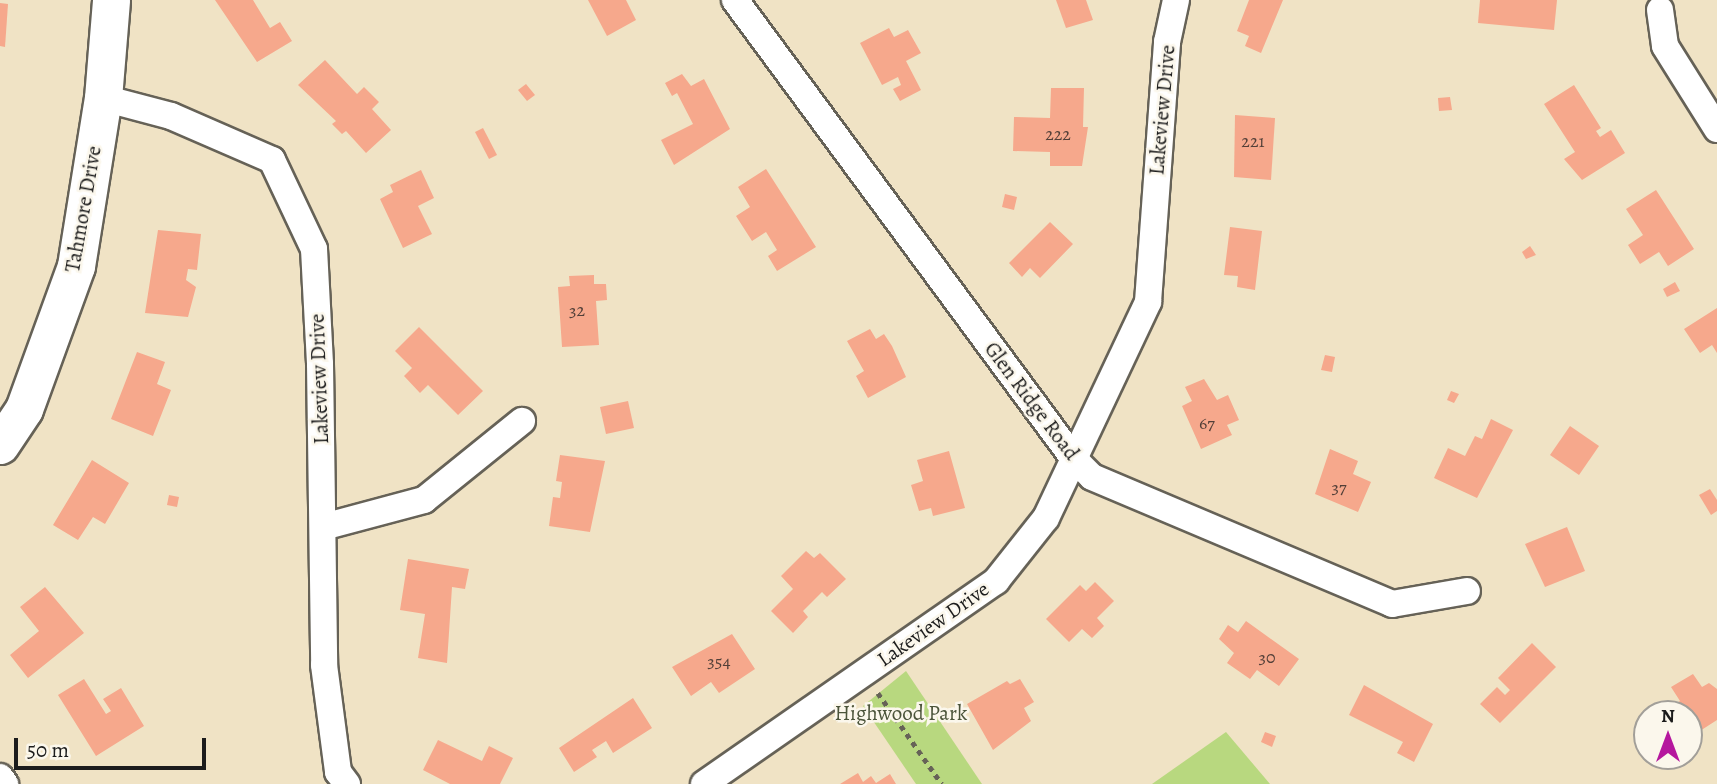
<!DOCTYPE html>
<style>
body{margin:0}
#map{position:relative;width:1717px;height:784px;overflow:hidden;background:#f0e3c5;font-family:Alegreya,serif}
div>[style]{position:absolute}
.green>*{inset:0;background:#b8d87f}
.building>*{inset:0;background:#f6a88c}
.path>*{height:4.5px;margin-top:-2.25px;transform-origin:0;background:repeating-linear-gradient(90deg,#666257 0 5px,transparent 0 10px)}
.roads{filter:drop-shadow(2px 0 #666257) drop-shadow(-2px 0 #666257) drop-shadow(0 2px #666257) drop-shadow(0 -2px #666257)}
.street>*{height:26px;margin:-13px;padding:0 13px;transform-origin:13px;border-radius:13px;background:#fff}
.secondary>*{height:37px;margin:-18.5px;padding:0 18.5px;transform-origin:18.5px;border-radius:18.5px;background:#fff}
span{translate:-50% -50%;white-space:nowrap;text-align:center;line-height:1.15;-webkit-text-stroke:5px #fbf7ec;paint-order:stroke}
.number-label{font-size:18px;color:#523f38}
.number-label span{-webkit-text-stroke-width:0}
.street-label{font-size:21px;color:#1c1c1c}
.park-label{font-size:21px;color:#4b543a}
.north{position:absolute;left:1633px;top:700px;width:70px;height:70px;box-sizing:border-box;background:#fbf7ec;border:2px solid #a29f99;border-radius:50%;rotate:0deg;font-size:19px;font-weight:700;line-height:28px;text-align:center;color:#1c1c1c}
.north::after{content:'';display:block;margin:auto;width:24px;height:32px;background:#b5179e;clip-path:polygon(50% 0,100% 100%,50% 72%,0 100%)}
.scale{position:absolute;left:14px;top:738px;width:192px;height:32px;box-sizing:border-box;border:4px solid #1c1c1c;border-top:0;padding-left:9px;font-size:21px;line-height:24px;white-space:nowrap;color:#1c1c1c;-webkit-text-stroke:5px #fbf7ec;paint-order:stroke}
</style>
<div id="map">
<div class="green">
<div style="clip-path:polygon(906px 671px,982px 784px,916px 784px,863px 706px)"></div>
<div style="clip-path:polygon(1226px 732px,1270px 784px,1152px 784px)"></div>
</div>
<div class="building">
<div style="clip-path:polygon(215px 0,253px 0,270px 28px,280px 22px,292px 41px,257px 62px)"></div>
<div style="clip-path:polygon(588px 0,626px 0,636px 20px,607px 36px)"></div>
<div style="clip-path:polygon(1056px 0,1086px 0,1093px 20px,1066px 28px)"></div>
<div style="clip-path:polygon(1249px 0,1283px 0,1261px 53px,1245px 46px,1249px 36px,1237px 31px)"></div>
<div style="clip-path:polygon(1480px 0,1557px 0,1554px 30px,1478px 23px)"></div>
<div style="clip-path:polygon(0 3px,8px 4px,5px 47px,0 46px)"></div>
<div style="clip-path:polygon(889px 28px,894px 37px,908px 30px,921px 53px,906px 61px,921px 90px,900px 101px,893px 89px,901px 85px,898px 77px,882px 85px,860px 43px)"></div>
<div style="clip-path:polygon(325px 60px,357px 94px,364px 87px,379px 102px,372px 109px,391px 130px,366px 153px,346px 131px,342px 134px,332px 124px,336px 121px,298px 85px)"></div>
<div style="clip-path:polygon(682px 74px,691px 86px,704px 79px,730px 129px,674px 165px,661px 140px,693px 124px,677px 93px,672px 96px,665px 83px)"></div>
<div style="clip-path:polygon(526px 84px,535px 95px,527px 101px,518px 90px)"></div>
<div style="clip-path:polygon(1574px 85px,1601px 128px,1596px 131px,1600px 137px,1611px 130px,1625px 153px,1582px 180px,1564px 159px,1575px 152px,1544px 104px)"></div>
<div style="clip-path:polygon(1051px 88px,1084px 88px,1083px 127px,1088px 127px,1082px 166px,1050px 166px,1050px 152px,1013px 151px,1014px 117px,1050px 118px)"></div>
<div style="clip-path:polygon(1450px 97px,1452px 110px,1439px 111px,1438px 98px)"></div>
<div style="clip-path:polygon(1235px 115px,1275px 118px,1271px 180px,1234px 177px)"></div>
<div style="clip-path:polygon(483px 128px,497px 155px,489px 159px,475px 132px)"></div>
<div style="clip-path:polygon(766px 169px,816px 247px,777px 271px,768px 256px,777px 250px,766px 232px,752px 241px,736px 216px,750px 207px,738px 187px)"></div>
<div style="clip-path:polygon(421px 170px,434px 198px,418px 206px,432px 234px,403px 248px,380px 199px,393px 192px,390px 185px)"></div>
<div style="clip-path:polygon(1656px 190px,1694px 249px,1668px 266px,1659px 252px,1640px 264px,1628px 245px,1643px 235px,1626px 209px)"></div>
<div style="clip-path:polygon(1005px 194px,1017px 197px,1014px 210px,1002px 207px)"></div>
<div style="clip-path:polygon(1050px 222px,1073px 244px,1040px 278px,1030px 268px,1022px 277px,1009px 263px)"></div>
<div style="clip-path:polygon(1230px 227px,1262px 231px,1255px 290px,1237px 287px,1238px 276px,1224px 275px)"></div>
<div style="clip-path:polygon(158px 230px,201px 234px,197px 270px,188px 269px,186px 280px,196px 287px,188px 317px,145px 313px)"></div>
<div style="clip-path:polygon(1530px 246px,1536px 255px,1526px 259px,1522px 252px)"></div>
<div style="clip-path:polygon(594px 275px,594px 284px,606px 284px,607px 300px,596px 301px,599px 345px,562px 347px,558px 287px,570px 286px,569px 276px)"></div>
<div style="clip-path:polygon(1675px 282px,1680px 291px,1667px 297px,1663px 289px)"></div>
<div style="clip-path:polygon(1717px 308px,1717px 353px,1712px 345px,1700px 353px,1684px 329px)"></div>
<div style="clip-path:polygon(419px 327px,483px 391px,458px 415px,428px 385px,420px 393px,404px 376px,412px 368px,395px 351px)"></div>
<div style="clip-path:polygon(870px 329px,876px 339px,884px 334px,892px 346px,906px 377px,868px 398px,856px 376px,864px 371px,847px 341px)"></div>
<div style="clip-path:polygon(137px 352px,165px 362px,157px 384px,171px 390px,153px 436px,111px 419px)"></div>
<div style="clip-path:polygon(1325px 355px,1335px 357px,1332px 372px,1321px 370px)"></div>
<div style="clip-path:polygon(1204px 379px,1217px 400px,1228px 395px,1239px 420px,1227px 425px,1232px 435px,1201px 449px,1182px 406px,1192px 401px,1185px 387px)"></div>
<div style="clip-path:polygon(1451px 391px,1459px 394px,1454px 403px,1447px 400px)"></div>
<div style="clip-path:polygon(628px 401px,634px 428px,606px 434px,600px 407px)"></div>
<div style="clip-path:polygon(1491px 419px,1513px 430px,1477px 498px,1434px 478px,1448px 448px,1465px 456px,1475px 436px,1482px 439px)"></div>
<div style="clip-path:polygon(1570px 426px,1599px 446px,1579px 475px,1550px 455px)"></div>
<div style="clip-path:polygon(1330px 449px,1358px 461px,1353px 474px,1371px 482px,1358px 512px,1315px 494px)"></div>
<div style="clip-path:polygon(949px 451px,965px 508px,933px 516px,931px 508px,919px 511px,911px 485px,923px 481px,917px 460px)"></div>
<div style="clip-path:polygon(560px 455px,605px 461px,590px 532px,549px 526px,553px 497px,560px 498px,562px 482px,556px 481px)"></div>
<div style="clip-path:polygon(92px 460px,129px 483px,105px 524px,93px 517px,78px 540px,53px 525px)"></div>
<div style="clip-path:polygon(1710px 489px,1717px 500px,1717px 511px,1711px 515px,1699px 495px)"></div>
<div style="clip-path:polygon(169px 495px,179px 497px,177px 507px,167px 505px)"></div>
<div style="clip-path:polygon(1567px 527px,1585px 571px,1545px 587px,1525px 544px)"></div>
<div style="clip-path:polygon(806px 551px,814px 558px,820px 553px,846px 579px,827px 597px,822px 592px,803px 611px,808px 617px,793px 633px,771px 611px,793px 589px,781px 576px)"></div>
<div style="clip-path:polygon(408px 559px,469px 569px,465px 589px,452px 587px,447px 663px,418px 658px,425px 614px,400px 610px)"></div>
<div style="clip-path:polygon(1095px 582px,1114px 601px,1097px 618px,1104px 626px,1092px 638px,1082px 629px,1069px 642px,1046px 619px,1080px 585px,1086px 591px)"></div>
<div style="clip-path:polygon(45px 587px,84px 633px,28px 678px,10px 655px,39px 631px,20px 607px)"></div>
<div style="clip-path:polygon(1246px 621px,1299px 659px,1279px 686px,1257px 670px,1250px 679px,1227px 663px,1234px 653px,1219px 639px,1228px 625px,1238px 632px)"></div>
<div style="clip-path:polygon(732px 634px,755px 669px,719px 693px,711px 682px,691px 696px,672px 667px)"></div>
<div style="clip-path:polygon(1532px 643px,1556px 667px,1500px 723px,1480px 704px,1497px 687px,1505px 695px,1510px 690px,1498px 678px)"></div>
<div style="clip-path:polygon(1693px 674px,1702px 687px,1709px 683px,1717px 689px,1717px 720px,1689px 738px,1689px 714px,1666px 710px,1680px 701px,1671px 687px)"></div>
<div style="clip-path:polygon(84px 679px,106px 714px,111px 711px,103px 699px,121px 688px,144px 726px,96px 756px,58px 695px)"></div>
<div style="clip-path:polygon(1020px 679px,1034px 702px,1024px 708px,1031px 721px,993px 750px,967px 704px,1007px 681px,1010px 684px)"></div>
<div style="clip-path:polygon(1364px 685px,1433px 724px,1414px 762px,1397px 753px,1403px 742px,1349px 715px)"></div>
<div style="clip-path:polygon(633px 698px,652px 728px,613px 753px,606px 741px,592px 750px,597px 757px,574px 772px,559px 748px)"></div>
<div style="clip-path:polygon(1265px 732px,1276px 736px,1272px 747px,1261px 742px)"></div>
<div style="clip-path:polygon(438px 740px,482px 761px,489px 746px,513px 758px,500px 784px,450px 784px,423px 770px)"></div>
<div style="clip-path:polygon(858px 773px,863px 782px,871px 776px,876px 783px,890px 774px,896px 784px,840px 784px)"></div>
</div>
<div class="path">
<div style="left:878px;top:693px;width:111px;rotate:54.9deg"></div>
</div>
<div class="roads">
<div class="street">
<div style="left:735px;top:0;width:571px;rotate:53.55deg"></div>
<div style="left:1074px;top:459px;width:25px;rotate:45deg"></div>
<div style="left:1092px;top:477px;width:326px;rotate:22.9deg"></div>
<div style="left:1392px;top:604px;width:76px;rotate:-9.8deg"></div>
<div style="left:1660px;top:10px;width:36px;rotate:82deg"></div>
<div style="left:1665px;top:46px;width:98px;rotate:57.9deg"></div>
<div style="left:103px;top:98px;width:70px;rotate:14.8deg"></div>
<div style="left:171px;top:116px;width:110px;rotate:23.5deg"></div>
<div style="left:272px;top:160px;width:98px;rotate:64.7deg"></div>
<div style="left:314px;top:249px;width:115px;rotate:87deg"></div>
<div style="left:320px;top:364px;width:301px;rotate:89.2deg"></div>
<div style="left:324px;top:665px;width:108px;rotate:82.5deg"></div>
<div style="left:338px;top:772px;width:15px;rotate:53deg"></div>
<div style="left:323px;top:527px;width:105px;rotate:-15deg"></div>
<div style="left:424px;top:500px;width:126px;rotate:-38.9deg"></div>
<div style="left:0;top:777px;width:9px;rotate:54deg"></div>
<div style="left:704px;top:784px;width:356px;rotate:-34.8deg"></div>
<div style="left:996px;top:581px;width:80px;rotate:-51.6deg"></div>
<div style="left:1046px;top:518px;width:239px;rotate:-64.7deg"></div>
<div style="left:1148px;top:302px;width:261px;rotate:-85.8deg"></div>
<div style="left:1167px;top:42px;width:43px;rotate:-77.9deg"></div>
</div>
<div class="secondary">
<div style="left:0;top:445px;width:43px;rotate:-56.3deg"></div>
<div style="left:24px;top:409px;width:152px;rotate:-70deg"></div>
<div style="left:76px;top:266px;width:170px;rotate:-80.9deg"></div>
<div style="left:103px;top:98px;width:98px;rotate:-85.3deg"></div>
</div>
</div>
<div class="number-label">
<span style="left:1058px;top:134px">222</span>
<span style="left:1253px;top:141px">221</span>
<span style="left:577px;top:310px">32</span>
<span style="left:1207px;top:423px">67</span>
<span style="left:1339px;top:487px">37</span>
<span style="left:1267px;top:657px">30</span>
<span style="left:719px;top:661px">354</span>
</div>
<div class="street-label">
<span style="left:1162px;top:110px;rotate:-85deg">Lakeview Drive</span>
<span style="left:83px;top:209px;rotate:-80deg">Tahmore Drive</span>
<span style="left:319px;top:379px;rotate:-92deg">Lakeview Drive</span>
<span style="left:1032px;top:401px;rotate:53deg">Glen Ridge Road</span>
<span style="left:933px;top:624px;rotate:-35deg">Lakeview Drive</span>
</div>
<div class="park-label">
<span style="left:901px;top:713px">Highwood Park</span>
</div>
<div class="north">N</div>
<div class="scale">50 m</div>
</div>
